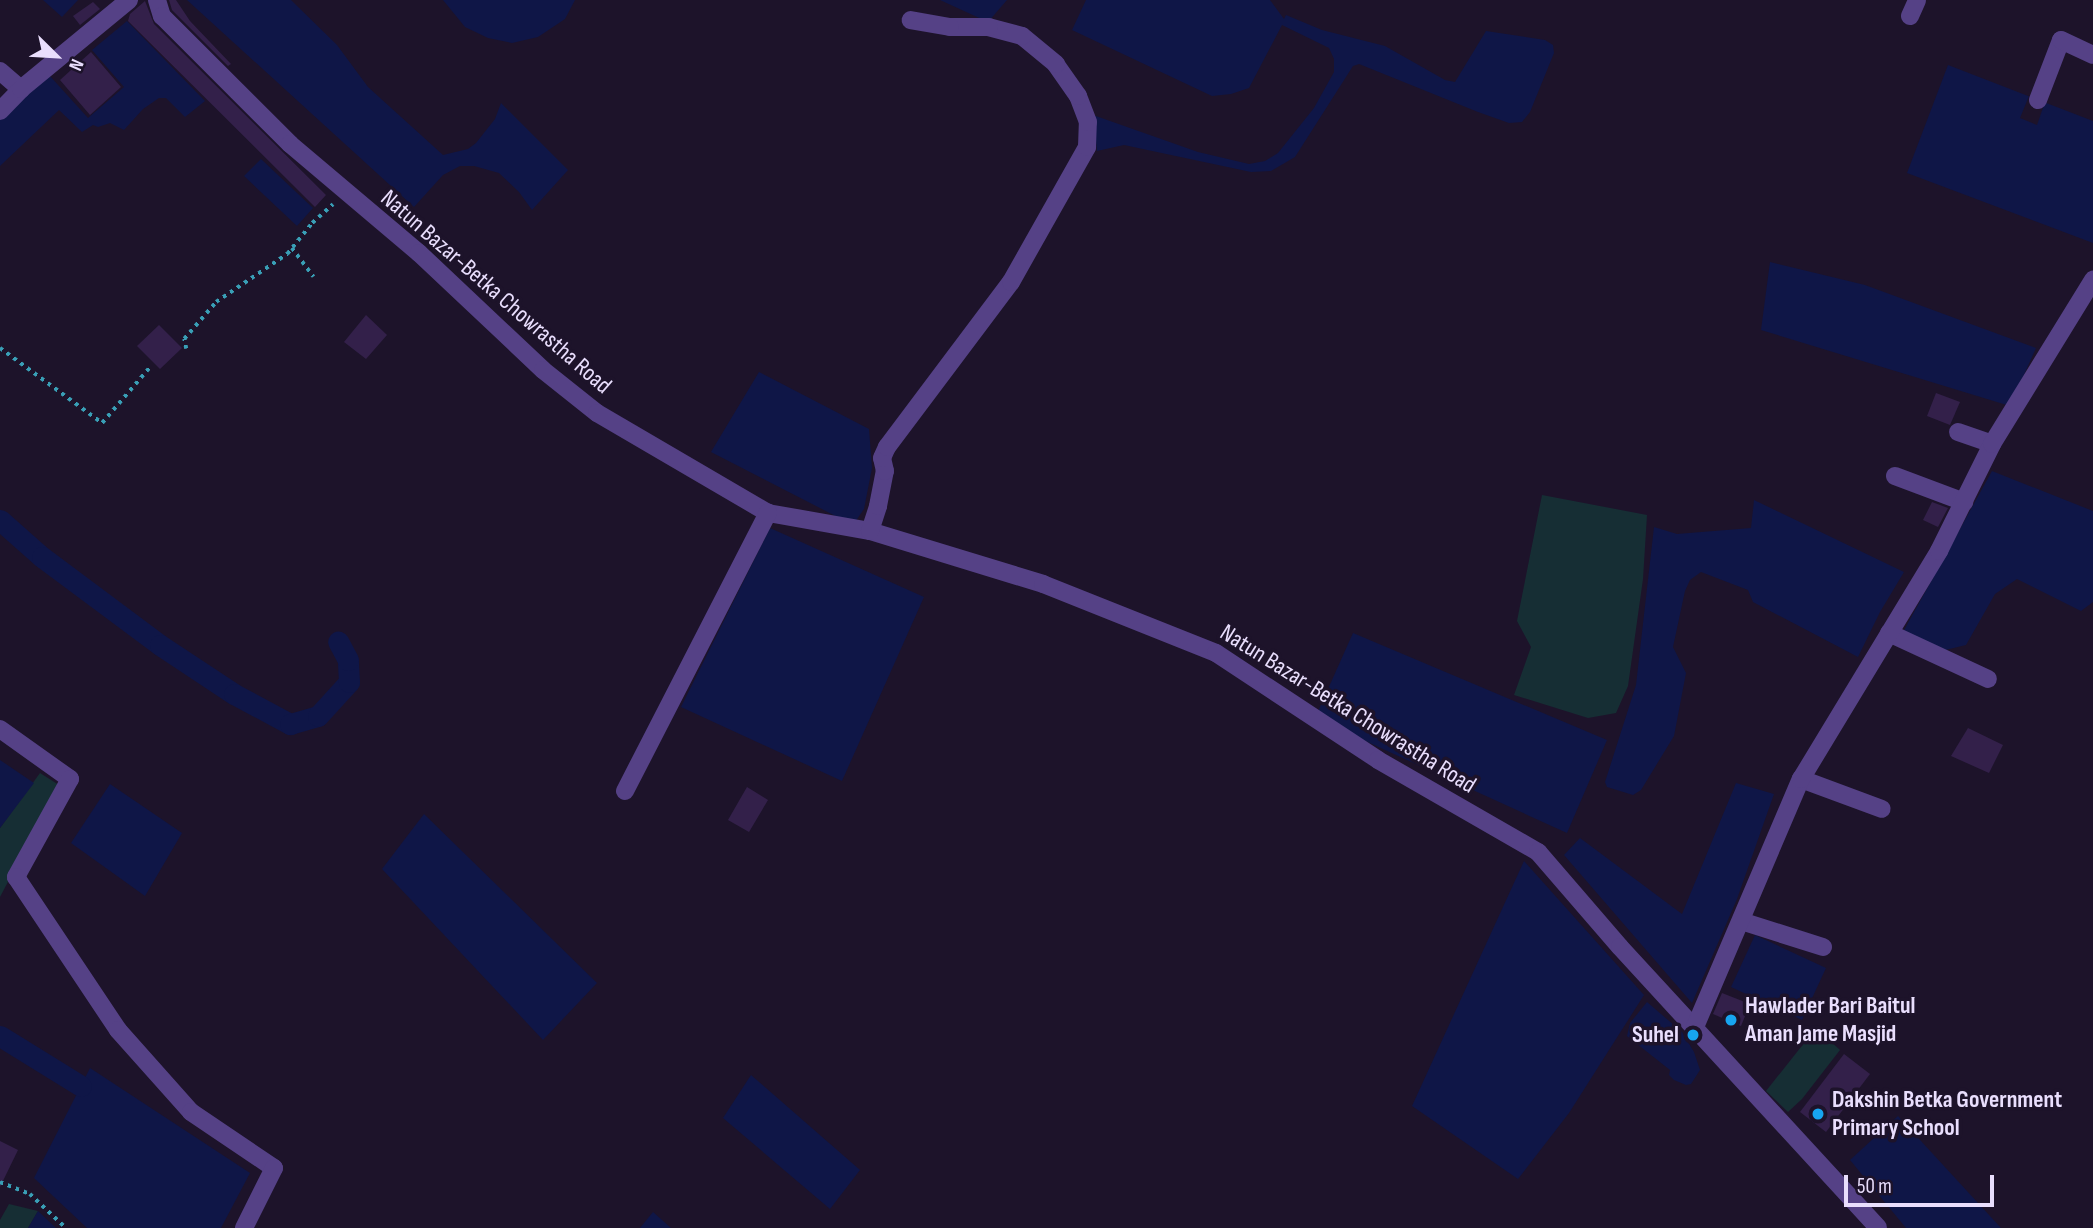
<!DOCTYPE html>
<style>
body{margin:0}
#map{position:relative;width:2093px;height:1228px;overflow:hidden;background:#1d132a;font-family:"Sofia Sans Condensed",sans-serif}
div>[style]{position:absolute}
.green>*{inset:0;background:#162e34}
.water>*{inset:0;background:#0f1647}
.pier>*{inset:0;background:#1d132a}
.canal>*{height:21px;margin:-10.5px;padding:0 10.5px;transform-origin:10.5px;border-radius:10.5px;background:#0f1647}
.building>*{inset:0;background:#33204a}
.path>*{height:3.5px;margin-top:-1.75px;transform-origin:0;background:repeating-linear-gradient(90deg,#399fb6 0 3.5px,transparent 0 8.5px)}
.minor>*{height:18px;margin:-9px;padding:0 9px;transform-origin:9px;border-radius:9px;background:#554186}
.dots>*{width:19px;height:19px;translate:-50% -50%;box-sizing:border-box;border:4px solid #1d132a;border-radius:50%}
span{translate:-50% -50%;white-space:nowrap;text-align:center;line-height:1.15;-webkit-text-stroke:7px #1d132a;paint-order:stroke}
.street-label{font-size:24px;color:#e9defd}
.poi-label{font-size:24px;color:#e9defd;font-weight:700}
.left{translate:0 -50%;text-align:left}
.right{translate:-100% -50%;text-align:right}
.north{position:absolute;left:21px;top:21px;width:70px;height:70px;-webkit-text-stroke:5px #1d132a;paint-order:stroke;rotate:114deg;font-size:19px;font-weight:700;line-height:28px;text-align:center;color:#e9defd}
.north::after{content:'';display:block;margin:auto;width:24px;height:32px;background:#e9defd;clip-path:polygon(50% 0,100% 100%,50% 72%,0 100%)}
.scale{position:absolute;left:1844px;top:1175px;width:150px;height:32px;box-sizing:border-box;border:4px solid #e9defd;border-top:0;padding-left:9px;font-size:21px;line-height:24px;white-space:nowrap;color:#e9defd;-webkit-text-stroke:5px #1d132a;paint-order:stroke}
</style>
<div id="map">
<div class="green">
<div style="clip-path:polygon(1542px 495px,1647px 515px,1643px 579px,1628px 686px,1616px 713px,1588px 718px,1514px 695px,1531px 647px,1517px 621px)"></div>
<div style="clip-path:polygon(40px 773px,59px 785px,0 897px,0 828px)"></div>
<div style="clip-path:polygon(1816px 1028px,1840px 1050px,1802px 1099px,1788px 1112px,1766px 1091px)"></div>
<div style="clip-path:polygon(9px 1204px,38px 1211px,28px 1228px,0 1228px,0 1220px)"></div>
</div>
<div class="water">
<div style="clip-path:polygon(43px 0,78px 0,62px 17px)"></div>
<div style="clip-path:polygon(187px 0,291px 0,337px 45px,368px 87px,443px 155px,468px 149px,476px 143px,495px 119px,501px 103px,568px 170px,532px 210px,519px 192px,499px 173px,474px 166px,460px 166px,443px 175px,414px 207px)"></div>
<div style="clip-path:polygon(443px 0,575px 0,565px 19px,538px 37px,512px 43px,488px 38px,465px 27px)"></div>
<div style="clip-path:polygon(940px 0,1007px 0,988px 22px)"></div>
<div style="clip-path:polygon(1086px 0,1270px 0,1284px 19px,1286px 15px,1322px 30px,1385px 46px,1445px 80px,1455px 82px,1486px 31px,1545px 40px,1553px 45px,1554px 53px,1530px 112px,1522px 122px,1509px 123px,1478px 112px,1359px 64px,1353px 66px,1295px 157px,1271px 171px,1251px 172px,1124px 145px,1097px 151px,1093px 115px,1198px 152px,1249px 164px,1265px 161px,1278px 153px,1314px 108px,1334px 72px,1334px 59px,1329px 48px,1282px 25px,1249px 88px,1231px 94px,1212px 96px,1072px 30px)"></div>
<div style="clip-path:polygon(127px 21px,205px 101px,185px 117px,166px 98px,159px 98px,143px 109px,124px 130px,110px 123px,98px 127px,93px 125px,82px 132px,59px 110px,0 166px,0 118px,49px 75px,88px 118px,124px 87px,92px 50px)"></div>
<div style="clip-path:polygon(1948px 65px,2093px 121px,2093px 243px,1907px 173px)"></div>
<div style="clip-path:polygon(261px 159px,313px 208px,297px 226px,244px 176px)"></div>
<div style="clip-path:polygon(1770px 262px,1865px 285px,2036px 348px,2010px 406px,1761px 330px)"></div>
<div style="clip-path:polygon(759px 372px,869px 429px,872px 468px,864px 509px,853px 525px,711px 452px)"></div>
<div style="clip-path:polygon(1992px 471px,2093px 511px,2093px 602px,2081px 611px,2017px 579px,1995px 594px,1966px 645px,1937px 652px,1903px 632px)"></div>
<div style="clip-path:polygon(1754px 500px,1904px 572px,1880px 612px,1858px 657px,1753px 602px,1748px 590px,1701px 572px,1690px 580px,1685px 591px,1673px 647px,1686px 673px,1674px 736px,1641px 790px,1633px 795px,1607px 787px,1605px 782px,1636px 685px,1654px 527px,1677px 534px,1751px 528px)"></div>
<div style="clip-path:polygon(770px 528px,924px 597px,842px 781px,681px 707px)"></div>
<div style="clip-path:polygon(1353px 633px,1607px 740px,1567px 833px,1315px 718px)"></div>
<div style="clip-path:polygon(0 760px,34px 783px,0 828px)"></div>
<div style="clip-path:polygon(1736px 783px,1774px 794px,1737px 899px,1692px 1003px,1564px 855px,1580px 838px,1682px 914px)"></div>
<div style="clip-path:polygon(110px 784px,182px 833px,145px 896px,71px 843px)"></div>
<div style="clip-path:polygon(424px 814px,597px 983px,543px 1040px,382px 869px)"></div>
<div style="clip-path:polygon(1524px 861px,1644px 995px,1569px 1113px,1518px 1179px,1412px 1106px)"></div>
<div style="clip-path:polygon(1755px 935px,1826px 968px,1802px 1020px,1731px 987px)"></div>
<div style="clip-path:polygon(1647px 1002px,1682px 1032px,1694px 1052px,1700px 1070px,1691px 1084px,1686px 1085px,1674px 1080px,1669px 1075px,1670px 1070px,1627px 1036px,1630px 1023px)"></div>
<div style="clip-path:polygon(90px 1068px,250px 1173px,221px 1228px,87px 1228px,34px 1178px)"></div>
<div style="clip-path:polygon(751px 1075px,860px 1170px,830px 1209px,723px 1118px)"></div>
<div style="clip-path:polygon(1898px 1116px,2001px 1228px,1906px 1228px,1850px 1160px)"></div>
<div style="clip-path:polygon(38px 1211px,56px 1228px,28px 1228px)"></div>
<div style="clip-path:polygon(653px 1212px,671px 1228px,640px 1228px)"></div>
</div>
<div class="pier">
<div style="clip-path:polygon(2029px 96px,2045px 102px,2037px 125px,2020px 118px)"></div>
</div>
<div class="canal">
<div style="left:0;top:520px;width:56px;rotate:41.4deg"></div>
<div style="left:42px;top:557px;width:147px;rotate:36.7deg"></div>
<div style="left:160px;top:645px;width:89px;rotate:33.5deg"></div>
<div style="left:234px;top:694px;width:64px;rotate:28.2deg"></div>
<div style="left:290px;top:724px;width:29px;rotate:-16deg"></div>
<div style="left:318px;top:716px;width:46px;rotate:-47.6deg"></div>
<div style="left:349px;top:682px;width:22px;rotate:-93deg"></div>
<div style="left:348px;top:660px;width:21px;rotate:-118deg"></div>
<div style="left:0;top:1036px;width:95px;rotate:31.7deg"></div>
</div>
<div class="building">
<div style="clip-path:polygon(169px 0,176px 0,190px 21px,231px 64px,228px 66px,172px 10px)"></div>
<div style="clip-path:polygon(145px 1px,154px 24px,326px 195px,315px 207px,128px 21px,130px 14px)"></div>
<div style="clip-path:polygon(93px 2px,100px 9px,80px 25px,73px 16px)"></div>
<div style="clip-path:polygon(91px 52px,121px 87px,90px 115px,60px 80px)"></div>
<div style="clip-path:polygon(366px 315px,387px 335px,366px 359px,344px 342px)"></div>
<div style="clip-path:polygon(159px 325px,182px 348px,160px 369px,137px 346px)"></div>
<div style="clip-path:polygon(1936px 393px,1960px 402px,1950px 425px,1927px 416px)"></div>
<div style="clip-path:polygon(1932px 502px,1948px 508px,1938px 527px,1923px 520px)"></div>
<div style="clip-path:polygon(1968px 728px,2003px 745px,1989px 773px,1951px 756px)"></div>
<div style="clip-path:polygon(747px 787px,768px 800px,749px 832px,728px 820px)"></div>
<div style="clip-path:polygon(1722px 993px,1750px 1004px,1741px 1026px,1713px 1014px)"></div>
<div style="clip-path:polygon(1844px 1054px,1870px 1074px,1826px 1132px,1800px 1112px)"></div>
<div style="clip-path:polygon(0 1141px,18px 1150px,0 1187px)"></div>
</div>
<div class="path">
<div style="left:292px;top:248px;width:36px;rotate:53deg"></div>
<div style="left:0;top:348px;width:127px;rotate:36.3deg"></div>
<div style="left:102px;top:423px;width:74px;rotate:-49.4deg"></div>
<div style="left:186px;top:349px;width:10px;rotate:-101deg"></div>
<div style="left:184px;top:339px;width:49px;rotate:-49.1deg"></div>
<div style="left:216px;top:302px;width:86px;rotate:-34.1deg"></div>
<div style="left:287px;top:254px;width:40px;rotate:-51deg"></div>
<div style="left:312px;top:223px;width:28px;rotate:-42deg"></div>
<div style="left:0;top:1182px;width:32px;rotate:22deg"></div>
<div style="left:30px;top:1194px;width:50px;rotate:43.4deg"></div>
</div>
<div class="minor">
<div style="left:157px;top:0;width:17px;rotate:73deg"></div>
<div style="left:162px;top:16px;width:181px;rotate:45deg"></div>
<div style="left:290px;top:144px;width:169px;rotate:40.2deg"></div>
<div style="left:419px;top:253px;width:170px;rotate:43.3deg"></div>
<div style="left:543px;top:370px;width:69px;rotate:38.5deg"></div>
<div style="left:597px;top:413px;width:198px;rotate:30.3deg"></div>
<div style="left:768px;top:513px;width:104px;rotate:10deg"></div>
<div style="left:870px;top:531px;width:181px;rotate:17deg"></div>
<div style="left:1043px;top:584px;width:186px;rotate:21.7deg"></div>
<div style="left:1216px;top:653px;width:194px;rotate:33.4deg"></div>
<div style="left:1378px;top:760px;width:185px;rotate:29.9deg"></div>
<div style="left:1538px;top:852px;width:125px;rotate:49.2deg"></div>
<div style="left:1620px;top:947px;width:381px;rotate:47.4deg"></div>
<div style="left:1910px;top:16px;width:17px;rotate:-66deg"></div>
<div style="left:0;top:71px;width:28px;rotate:41deg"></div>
<div style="left:2038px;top:100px;width:64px;rotate:-69deg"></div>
<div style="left:2061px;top:40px;width:35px;rotate:25deg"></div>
<div style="left:0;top:111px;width:30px;rotate:-46deg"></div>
<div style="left:21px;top:89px;width:140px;rotate:-39.5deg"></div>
<div style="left:1958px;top:432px;width:36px;rotate:19deg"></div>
<div style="left:1895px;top:476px;width:74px;rotate:20.6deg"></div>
<div style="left:870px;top:531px;width:26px;rotate:-72deg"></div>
<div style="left:878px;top:506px;width:36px;rotate:-79deg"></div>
<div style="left:885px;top:471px;width:13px;rotate:-103deg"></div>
<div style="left:882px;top:458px;width:12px;rotate:-66deg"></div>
<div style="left:887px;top:447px;width:206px;rotate:-53.1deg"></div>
<div style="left:1011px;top:282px;width:155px;rotate:-60.6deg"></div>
<div style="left:1087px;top:147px;width:25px;rotate:-88deg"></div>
<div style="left:1088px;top:122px;width:28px;rotate:-111deg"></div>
<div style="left:1078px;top:96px;width:39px;rotate:-125deg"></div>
<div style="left:1056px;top:64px;width:44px;rotate:-140.5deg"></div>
<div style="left:1022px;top:36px;width:34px;rotate:-165deg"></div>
<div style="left:989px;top:27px;width:39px;rotate:180deg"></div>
<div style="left:950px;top:27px;width:40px;rotate:-170deg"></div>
<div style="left:1889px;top:633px;width:109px;rotate:24.9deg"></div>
<div style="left:0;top:729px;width:86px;rotate:35.5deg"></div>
<div style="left:70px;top:779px;width:112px;rotate:118.9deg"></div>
<div style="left:16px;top:877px;width:184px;rotate:56.3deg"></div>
<div style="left:118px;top:1030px;width:110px;rotate:48.3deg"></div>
<div style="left:191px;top:1112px;width:100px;rotate:34deg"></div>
<div style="left:274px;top:1168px;width:67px;rotate:116.6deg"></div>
<div style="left:1801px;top:779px;width:86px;rotate:20.3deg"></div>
<div style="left:625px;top:791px;width:313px;rotate:-62.8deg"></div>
<div style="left:1741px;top:921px;width:86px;rotate:17.6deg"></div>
<div style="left:1695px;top:1027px;width:270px;rotate:-66.9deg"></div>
<div style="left:1801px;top:779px;width:267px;rotate:-58.8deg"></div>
<div style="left:1939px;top:551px;width:119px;rotate:-63.6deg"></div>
<div style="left:1992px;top:444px;width:193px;rotate:-58.4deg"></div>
</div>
<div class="dots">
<div style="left:1731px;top:1020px;background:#17a5f0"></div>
<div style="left:1693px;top:1035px;background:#17a5f0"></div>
<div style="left:1818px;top:1114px;background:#17a5f0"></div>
</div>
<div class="street-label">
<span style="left:496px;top:292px;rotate:41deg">Natun Bazar-Betka Chowrastha Road</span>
<span style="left:1348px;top:709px;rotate:32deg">Natun Bazar-Betka Chowrastha Road</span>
</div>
<div class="poi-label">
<span class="left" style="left:1745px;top:1020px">Hawlader Bari Baitul<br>Aman Jame Masjid</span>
<span class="right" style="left:1679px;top:1035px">Suhel</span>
<span class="left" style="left:1832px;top:1114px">Dakshin Betka Government<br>Primary School</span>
</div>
<div class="north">N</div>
<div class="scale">50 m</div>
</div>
